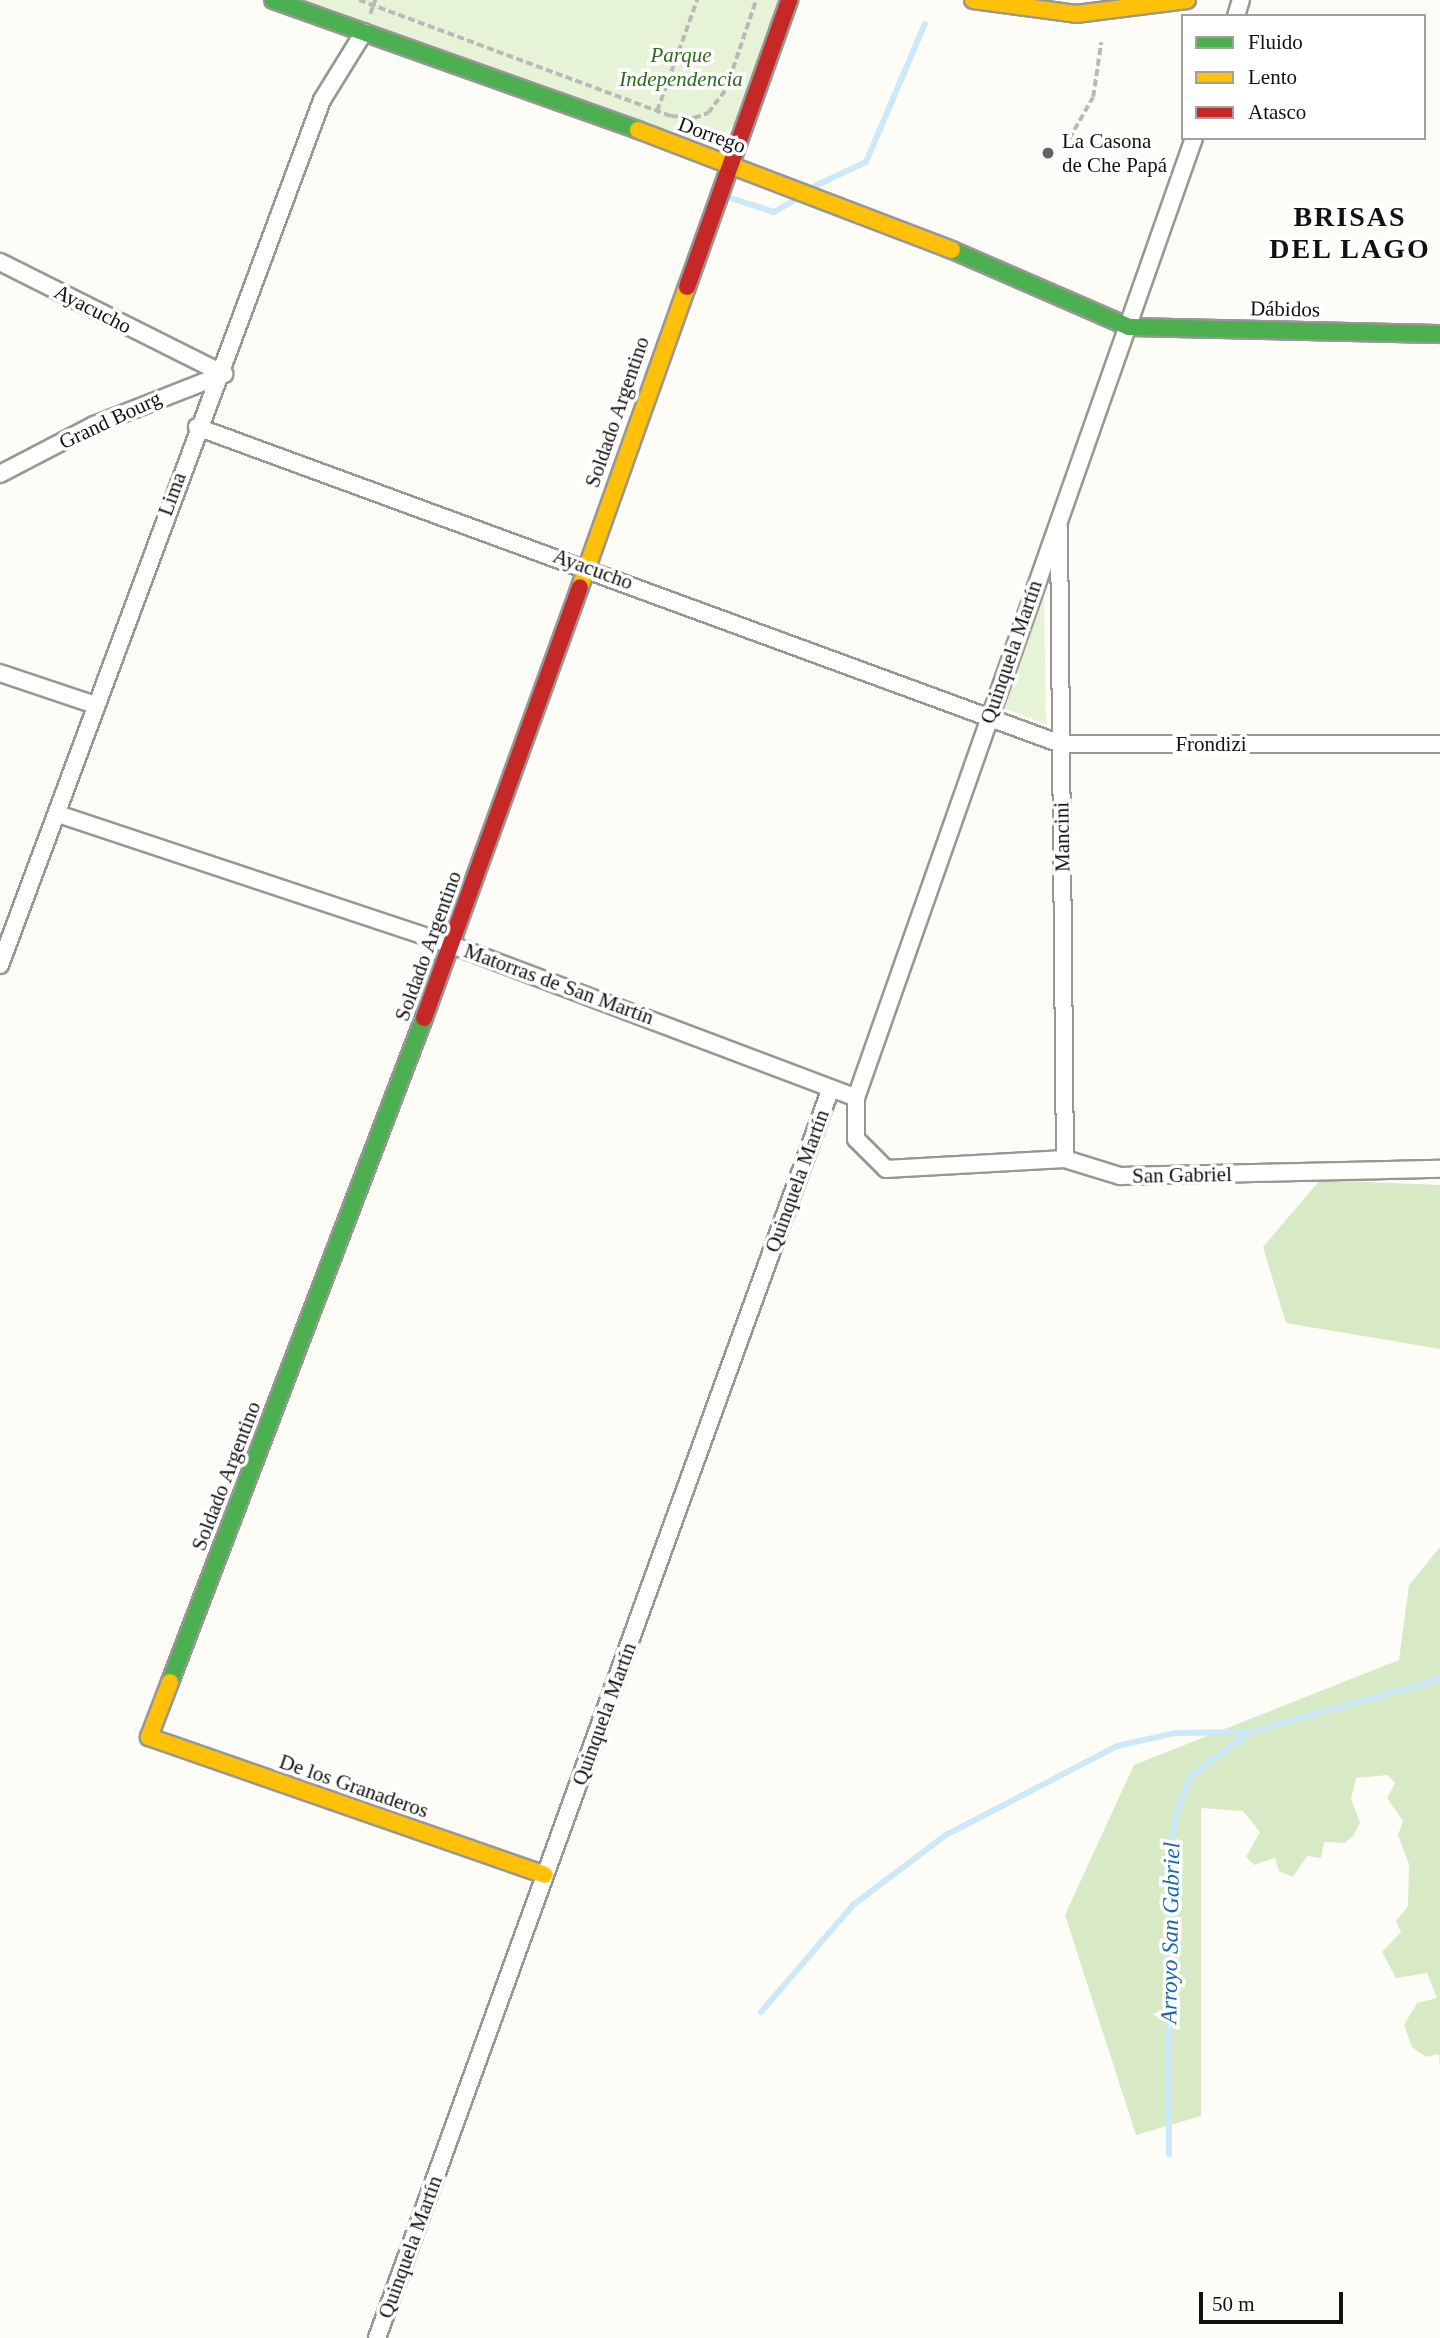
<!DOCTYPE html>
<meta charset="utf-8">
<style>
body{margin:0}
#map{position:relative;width:1440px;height:2338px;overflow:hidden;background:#fdfcf7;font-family:"Times New Roman",serif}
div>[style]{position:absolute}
.green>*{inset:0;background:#e7f3d7}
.forest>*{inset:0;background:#d8eac5}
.stream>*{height:6px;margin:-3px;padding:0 3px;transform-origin:3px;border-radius:3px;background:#cde8f7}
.path>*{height:3.5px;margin-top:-1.75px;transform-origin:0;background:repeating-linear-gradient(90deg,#b9b9b8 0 7px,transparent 0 10.5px)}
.roads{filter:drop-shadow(2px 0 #979795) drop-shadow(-2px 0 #979795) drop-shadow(0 2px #979795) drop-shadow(0 -2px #979795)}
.street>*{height:16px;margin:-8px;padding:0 8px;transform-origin:8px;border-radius:8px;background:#fffffe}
.fast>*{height:16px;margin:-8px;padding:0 8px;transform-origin:8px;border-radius:8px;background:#4caf50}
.slow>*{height:16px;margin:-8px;padding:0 8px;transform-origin:8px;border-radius:8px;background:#ffc107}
.jam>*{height:16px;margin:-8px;padding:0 8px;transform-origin:8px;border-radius:8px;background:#c62828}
.dots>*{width:19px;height:19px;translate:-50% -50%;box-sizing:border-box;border:4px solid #fff;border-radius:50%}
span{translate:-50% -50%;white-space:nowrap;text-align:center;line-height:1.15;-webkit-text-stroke:7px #fff;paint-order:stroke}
.park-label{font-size:21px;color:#2f6b1f;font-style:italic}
.street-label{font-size:21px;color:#111}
.poi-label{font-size:21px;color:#111}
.left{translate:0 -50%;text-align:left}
.water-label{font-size:23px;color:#1768a6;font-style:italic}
.district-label{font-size:28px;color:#111;font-weight:700;letter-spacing:2px}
.legend{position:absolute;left:1181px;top:14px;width:245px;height:126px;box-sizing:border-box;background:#fff;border:2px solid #a0a0a0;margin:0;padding:9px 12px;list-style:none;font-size:21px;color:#111}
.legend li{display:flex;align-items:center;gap:14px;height:35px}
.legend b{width:35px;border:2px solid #a0a0a0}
.scale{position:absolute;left:1199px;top:2292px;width:144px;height:32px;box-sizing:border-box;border:4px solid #111;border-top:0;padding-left:9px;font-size:21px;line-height:24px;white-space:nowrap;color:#111;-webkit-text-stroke:5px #fff;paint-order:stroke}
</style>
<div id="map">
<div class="green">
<div style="clip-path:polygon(294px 0,779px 0,733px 126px,711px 144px,698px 144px)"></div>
<div style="clip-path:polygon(1044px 593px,1046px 724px,1003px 708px)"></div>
</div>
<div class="forest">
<div style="clip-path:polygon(1320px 1180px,1440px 1185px,1440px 1349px,1286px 1323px,1263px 1247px)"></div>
<div style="clip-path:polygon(1440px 1547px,1440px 2067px,1439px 2054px,1426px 2057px,1412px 2047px,1404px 2025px,1417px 2003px,1437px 1998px,1427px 1973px,1396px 1978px,1382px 1952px,1401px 1932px,1396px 1921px,1408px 1906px,1409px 1864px,1398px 1835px,1403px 1821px,1387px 1798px,1395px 1783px,1388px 1775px,1356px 1778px,1351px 1799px,1360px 1823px,1353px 1836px,1345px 1843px,1324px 1842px,1321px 1858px,1307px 1856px,1293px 1877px,1279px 1871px,1275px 1858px,1254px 1865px,1246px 1857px,1260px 1832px,1243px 1811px,1201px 1808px,1201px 2116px,1136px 2135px,1065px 1915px,1134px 1765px,1399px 1660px,1409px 1585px)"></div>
</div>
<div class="stream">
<div style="left:815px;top:186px;width:56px;rotate:-25.2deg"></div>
<div style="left:866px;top:162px;width:150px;rotate:-66.9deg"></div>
<div style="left:724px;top:196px;width:52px;rotate:17.7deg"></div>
<div style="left:774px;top:212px;width:34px;rotate:-30deg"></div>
<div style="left:761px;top:2012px;width:141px;rotate:-49.3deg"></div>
<div style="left:853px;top:1905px;width:116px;rotate:-37deg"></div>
<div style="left:946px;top:1835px;width:193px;rotate:-27.5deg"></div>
<div style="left:1117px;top:1746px;width:59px;rotate:-12.6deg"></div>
<div style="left:1175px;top:1733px;width:72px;rotate:-0.8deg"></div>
<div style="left:1169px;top:2154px;width:285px;rotate:-90deg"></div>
<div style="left:1169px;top:1869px;width:51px;rotate:-83.3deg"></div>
<div style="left:1175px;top:1818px;width:44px;rotate:-69.9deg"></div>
<div style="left:1190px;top:1777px;width:74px;rotate:-37.3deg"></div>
<div style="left:1249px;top:1732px;width:198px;rotate:-15.5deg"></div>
</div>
<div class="path">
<div style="left:359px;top:0;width:333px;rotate:20.4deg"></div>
<div style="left:671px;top:116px;width:23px;rotate:5deg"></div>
<div style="left:694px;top:118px;width:15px;rotate:-20deg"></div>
<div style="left:708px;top:113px;width:30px;rotate:-53deg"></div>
<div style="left:726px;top:89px;width:94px;rotate:-71.4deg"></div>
<div style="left:370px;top:14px;width:15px;rotate:-70deg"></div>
<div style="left:657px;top:111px;width:118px;rotate:-70.2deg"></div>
<div style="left:1069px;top:139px;width:48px;rotate:-60.3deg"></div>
<div style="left:1093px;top:97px;width:55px;rotate:-81.6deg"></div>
</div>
<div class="roads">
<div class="street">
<div style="left:1236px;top:16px;width:17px;rotate:-73deg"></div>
<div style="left:1194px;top:138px;width:1018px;rotate:109.4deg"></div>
<div style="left:856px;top:1098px;width:41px;rotate:90deg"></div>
<div style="left:856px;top:1139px;width:42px;rotate:45deg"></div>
<div style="left:886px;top:1169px;width:179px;rotate:-3.2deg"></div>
<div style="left:1065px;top:1159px;width:58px;rotate:17.2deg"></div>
<div style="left:1120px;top:1176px;width:320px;rotate:-1.3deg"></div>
<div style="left:0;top:262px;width:250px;rotate:26.6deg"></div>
<div style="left:197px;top:427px;width:920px;rotate:20.15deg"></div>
<div style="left:1061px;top:744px;width:379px"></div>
<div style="left:0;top:474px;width:106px;rotate:-27.5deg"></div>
<div style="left:94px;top:425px;width:140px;rotate:-21.4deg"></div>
<div style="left:1059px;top:528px;width:631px;rotate:89.46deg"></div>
<div style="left:0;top:673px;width:100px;rotate:18.6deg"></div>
<div style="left:58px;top:814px;width:415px;rotate:18.4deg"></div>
<div style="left:452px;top:945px;width:432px;rotate:20.7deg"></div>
<div style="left:0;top:965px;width:923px;rotate:-69.58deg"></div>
<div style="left:322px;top:100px;width:80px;rotate:-58.3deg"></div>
<div style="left:377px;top:2338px;width:1327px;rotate:-70.04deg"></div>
</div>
<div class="fast">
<div style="left:273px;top:0;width:387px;rotate:19.6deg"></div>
<div style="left:952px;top:250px;width:193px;rotate:23.5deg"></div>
<div style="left:1129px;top:327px;width:311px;rotate:1.3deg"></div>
<div style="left:170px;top:1682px;width:711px;rotate:-69.07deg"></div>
</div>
<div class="slow">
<div style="left:973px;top:0;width:104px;rotate:7.7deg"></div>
<div style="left:1076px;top:14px;width:112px;rotate:-7.2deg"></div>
<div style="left:638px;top:130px;width:336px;rotate:20.9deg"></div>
<div style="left:580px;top:587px;width:319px;rotate:-70.4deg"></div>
<div style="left:170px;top:1682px;width:59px;rotate:110.9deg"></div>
<div style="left:149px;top:1737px;width:419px;rotate:19.2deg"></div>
</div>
<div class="jam">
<div style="left:687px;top:287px;width:305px;rotate:-70.4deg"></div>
<div style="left:424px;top:1018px;width:458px;rotate:-70.1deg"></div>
</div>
</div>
<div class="dots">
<div style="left:1048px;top:153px;background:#646362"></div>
</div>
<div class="park-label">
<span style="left:681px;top:67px">Parque<br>Independencia</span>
</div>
<div class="street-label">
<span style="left:712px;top:135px;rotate:20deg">Dorrego</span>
<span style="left:93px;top:309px;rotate:27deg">Ayacucho</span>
<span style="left:1285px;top:309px;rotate:1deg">Dábidos</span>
<span style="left:617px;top:412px;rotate:-71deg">Soldado Argentino</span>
<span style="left:110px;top:420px;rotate:-25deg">Grand Bourg</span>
<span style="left:172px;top:494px;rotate:-70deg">Lima</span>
<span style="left:593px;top:569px;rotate:20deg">Ayacucho</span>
<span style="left:1011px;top:652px;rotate:-71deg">Quinquela Martín</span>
<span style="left:1211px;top:744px">Frondizi</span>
<span style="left:1062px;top:837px;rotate:-91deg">Mancini</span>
<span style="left:428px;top:946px;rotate:-70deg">Soldado Argentino</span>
<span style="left:559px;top:984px;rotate:20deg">Matorras de San Martín</span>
<span style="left:1182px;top:1175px;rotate:-1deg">San Gabriel</span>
<span style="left:797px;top:1181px;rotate:-70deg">Quinquela Martín</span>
<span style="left:226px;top:1476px;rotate:-69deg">Soldado Argentino</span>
<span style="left:604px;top:1714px;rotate:-70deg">Quinquela Martín</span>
<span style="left:354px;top:1786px;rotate:19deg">De los Granaderos</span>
<span style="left:410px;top:2247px;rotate:-70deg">Quinquela Martín</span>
</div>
<div class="poi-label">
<span class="left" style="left:1062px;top:153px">La Casona<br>de Che Papá</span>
</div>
<div class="water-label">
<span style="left:1171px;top:1933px;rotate:-89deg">Arroyo San Gabriel</span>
</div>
<div class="district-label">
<span style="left:1350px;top:233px">BRISAS<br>DEL LAGO</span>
</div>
<ul class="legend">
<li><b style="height:9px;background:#4caf50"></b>Fluido</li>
<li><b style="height:9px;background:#ffc107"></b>Lento</li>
<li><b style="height:9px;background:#c62828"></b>Atasco</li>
</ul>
<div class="scale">50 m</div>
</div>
